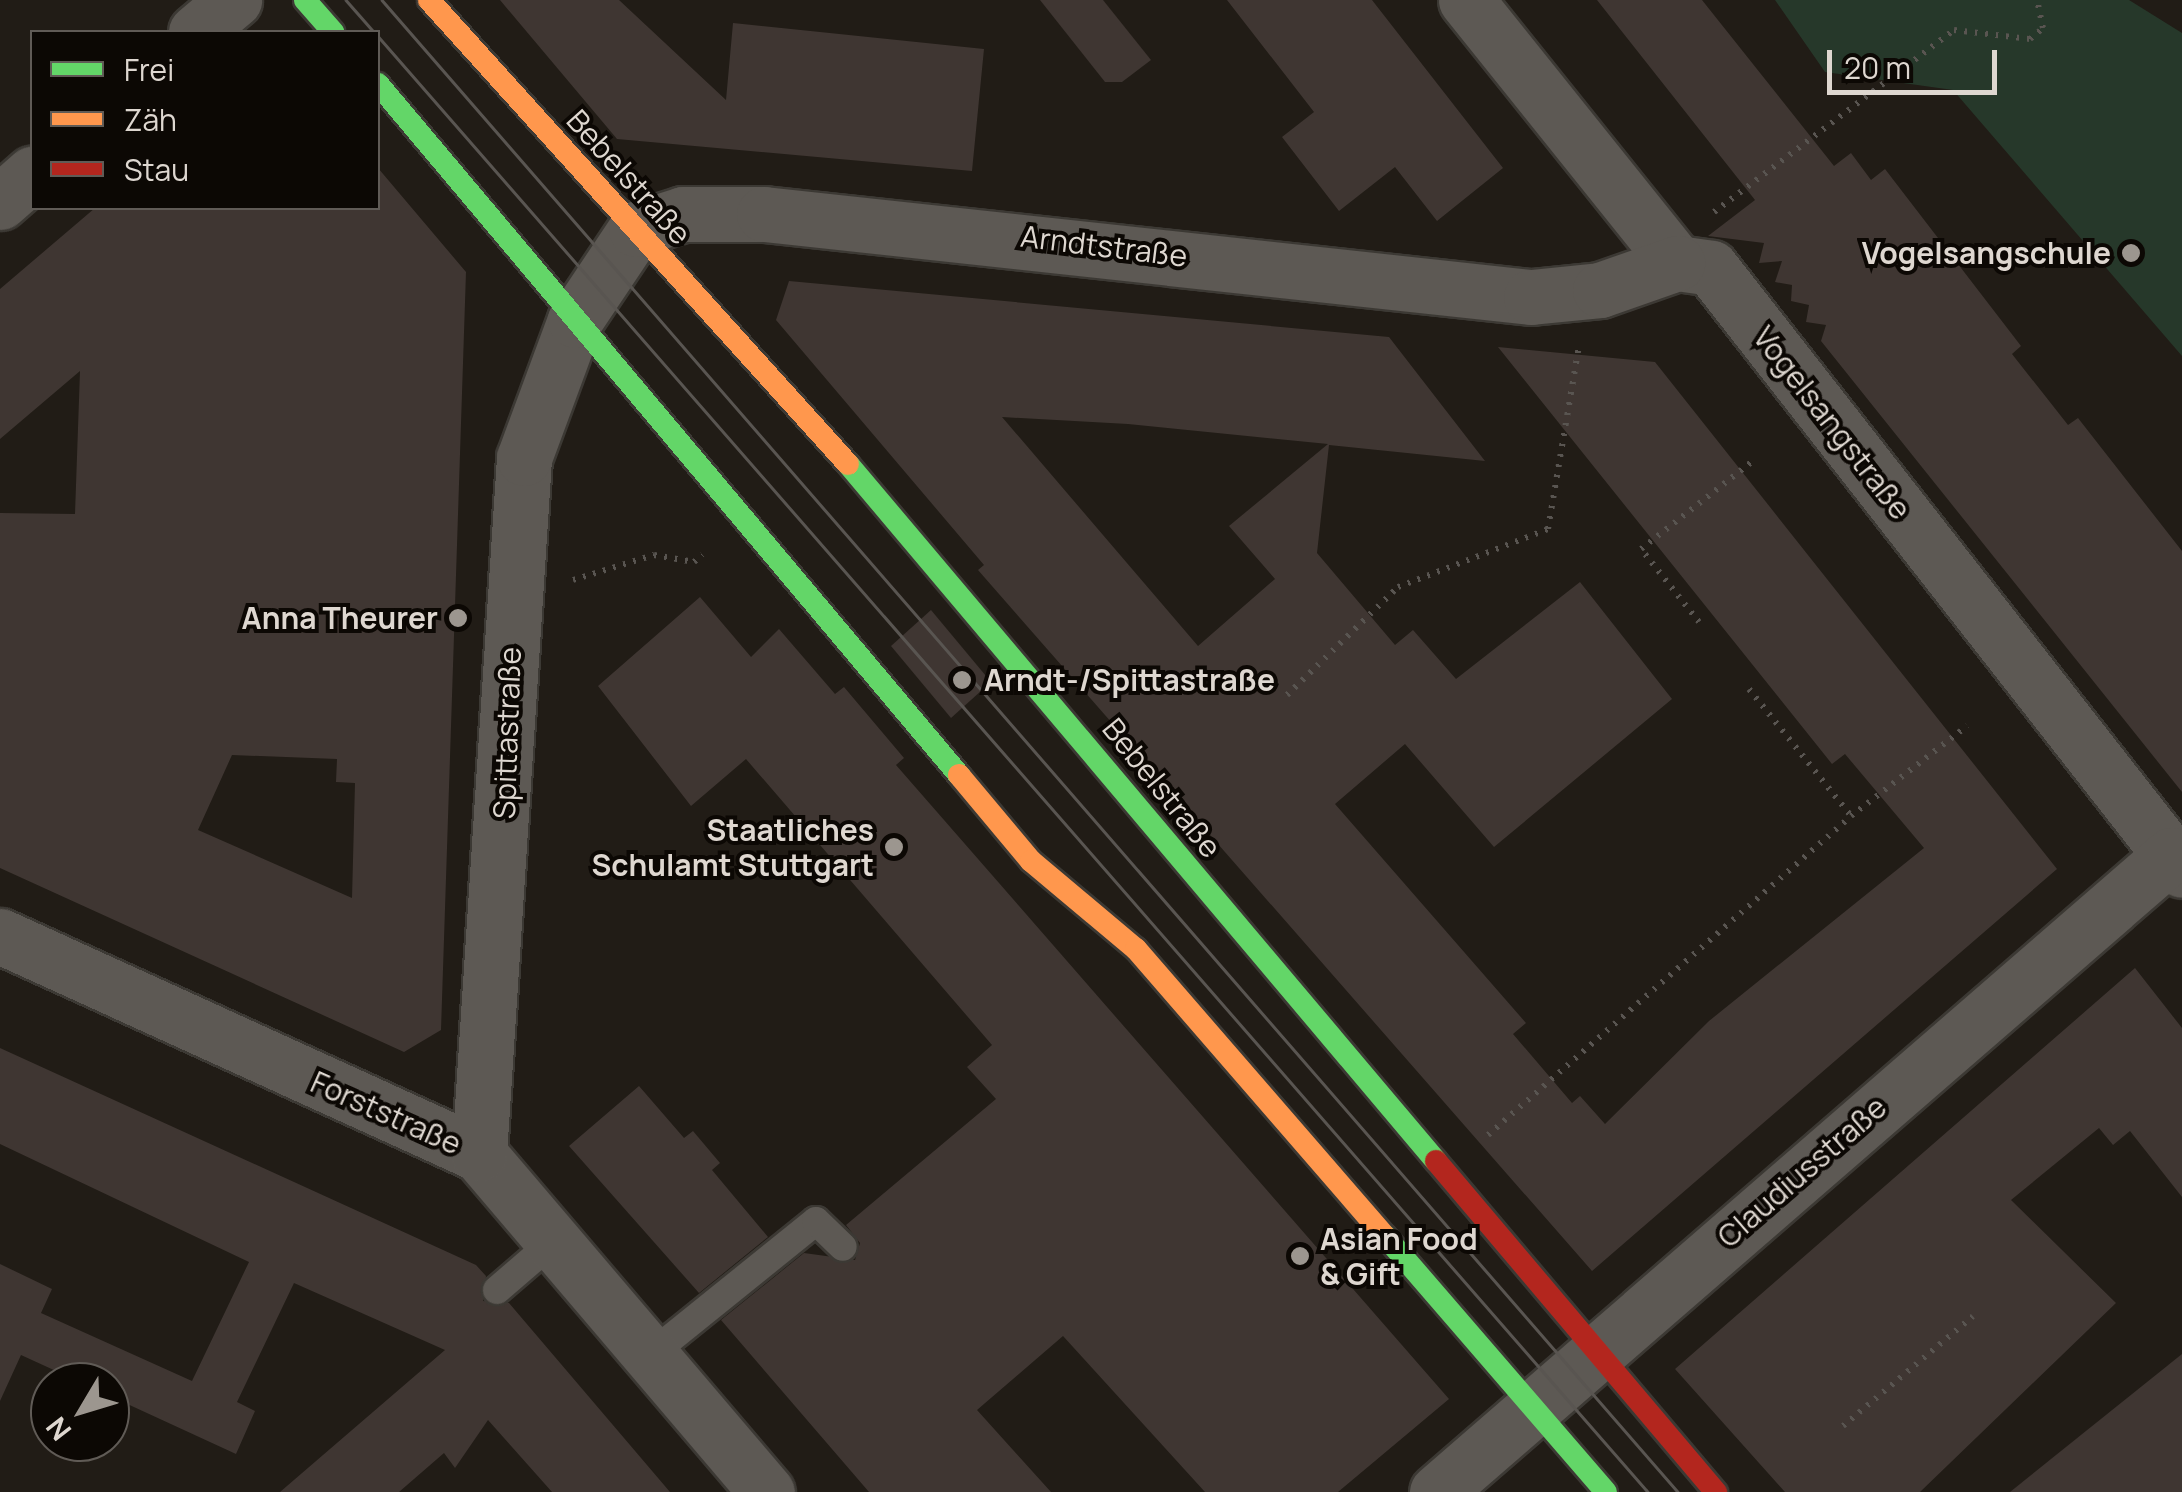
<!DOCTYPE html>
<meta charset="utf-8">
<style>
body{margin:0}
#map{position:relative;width:2182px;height:1492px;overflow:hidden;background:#211c16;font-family:Manrope,sans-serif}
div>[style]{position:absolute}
.green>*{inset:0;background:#26382a}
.building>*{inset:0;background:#3f3632}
.path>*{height:6px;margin-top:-3px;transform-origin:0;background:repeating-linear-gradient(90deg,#595551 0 2.5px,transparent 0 10.5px)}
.roads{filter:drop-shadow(2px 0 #3c3934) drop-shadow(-2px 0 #3c3934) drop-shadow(0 2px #3c3934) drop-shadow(0 -2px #3c3934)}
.lane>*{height:28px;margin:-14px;padding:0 14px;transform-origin:14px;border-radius:14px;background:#5d5954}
.street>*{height:55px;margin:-27.5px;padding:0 27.5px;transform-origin:27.5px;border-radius:27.5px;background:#5d5954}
.fast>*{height:22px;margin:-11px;padding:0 11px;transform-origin:11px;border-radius:11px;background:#63d668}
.slow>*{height:22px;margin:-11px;padding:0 11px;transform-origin:11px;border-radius:11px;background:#ff974d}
.jam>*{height:22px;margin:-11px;padding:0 11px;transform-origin:11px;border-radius:11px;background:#b3261e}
.tram>*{height:2.5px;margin:-1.25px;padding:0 1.25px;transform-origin:1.25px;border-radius:1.25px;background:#595551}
.dots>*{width:28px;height:28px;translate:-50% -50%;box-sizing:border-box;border:5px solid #0c0804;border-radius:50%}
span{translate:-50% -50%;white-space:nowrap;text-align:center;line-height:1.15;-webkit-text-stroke:8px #0c0804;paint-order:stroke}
.street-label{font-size:30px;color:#ded7d0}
.poi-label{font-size:30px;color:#ded7d0;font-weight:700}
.right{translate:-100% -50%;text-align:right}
.left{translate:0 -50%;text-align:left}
.legend{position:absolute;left:30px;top:30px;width:350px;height:180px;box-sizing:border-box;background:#0c0804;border:2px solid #605b56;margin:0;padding:12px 18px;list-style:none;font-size:30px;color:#ded7d0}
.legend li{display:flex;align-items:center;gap:20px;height:50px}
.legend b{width:50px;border:2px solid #605b56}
.north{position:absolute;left:30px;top:1362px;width:100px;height:100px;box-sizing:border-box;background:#0c0804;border:2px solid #605b56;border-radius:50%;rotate:232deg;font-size:28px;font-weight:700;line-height:40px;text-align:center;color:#ded7d0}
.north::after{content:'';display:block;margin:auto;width:35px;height:45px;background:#9c968f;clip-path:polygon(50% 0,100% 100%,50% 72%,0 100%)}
.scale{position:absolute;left:1827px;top:50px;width:170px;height:45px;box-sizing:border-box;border:5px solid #ded7d0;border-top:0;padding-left:12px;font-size:30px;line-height:35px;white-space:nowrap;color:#ded7d0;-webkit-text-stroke:8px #0c0804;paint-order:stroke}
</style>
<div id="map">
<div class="green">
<div style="clip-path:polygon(1775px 0,2129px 0,2182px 33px,2182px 356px,1953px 90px,1825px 72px)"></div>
</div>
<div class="building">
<div style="clip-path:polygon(500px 0,619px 0,726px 100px,733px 23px,984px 49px,972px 171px,617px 139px)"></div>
<div style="clip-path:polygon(1040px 0,1103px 0,1151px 60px,1122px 82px,1105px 82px)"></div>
<div style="clip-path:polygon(1227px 0,1372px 0,1503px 168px,1437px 221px,1395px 167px,1339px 211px,1282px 137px,1314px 112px)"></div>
<div style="clip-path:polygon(1597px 0,1702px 0,1834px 166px,1851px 153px,1871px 180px,1885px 169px,2021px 346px,2012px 354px,2068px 425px,2078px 418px,2182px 551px,2182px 792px,1821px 341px,1826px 325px,1806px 322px,1809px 305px,1791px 301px,1792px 285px,1775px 282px,1782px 261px,1759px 263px,1764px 243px,1708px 236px,1755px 200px)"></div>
<div style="clip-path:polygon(evenodd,378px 168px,466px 272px,441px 1030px,404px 1052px,0 868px,0 513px,75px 514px,80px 371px,0 439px,0 289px,95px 208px,378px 208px,378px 168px,232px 755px,337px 759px,336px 782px,355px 783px,352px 898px,198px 830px,232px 755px)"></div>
<div style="clip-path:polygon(evenodd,789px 281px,1389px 337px,1485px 461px,1329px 445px,1317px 553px,1395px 645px,1413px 630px,1456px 679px,1580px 582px,1672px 699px,1494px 847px,1405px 744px,1335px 804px,1526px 1023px,1513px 1034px,1572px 1103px,1580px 1096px,1605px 1124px,1709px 1021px,1924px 848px,1845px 754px,1832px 764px,1498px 347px,1655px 362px,2057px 869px,1592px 1271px,978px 570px,984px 565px,776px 320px,789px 281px,1002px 417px,1128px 424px,1328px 444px,1229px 526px,1275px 579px,1198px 646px,1002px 417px)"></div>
<div style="clip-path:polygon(700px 597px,751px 657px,779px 629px,835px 694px,844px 687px,904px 758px,896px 765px,1449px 1399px,1338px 1492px,1205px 1492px,1063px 1336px,977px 1410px,1051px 1492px,869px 1492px,721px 1320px,804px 1253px,855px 1260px,860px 1243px,846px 1225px,996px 1099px,967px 1067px,992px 1045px,746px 759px,691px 806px,598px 686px)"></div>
<div style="clip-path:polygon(931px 610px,991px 682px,951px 718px,891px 646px)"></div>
<div style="clip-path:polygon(2135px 968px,2182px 1028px,2182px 1197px,2130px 1131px,2113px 1145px,2099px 1128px,2011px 1200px,2116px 1303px,1920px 1492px,1785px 1492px,1675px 1369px)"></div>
<div style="clip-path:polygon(0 1048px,476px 1265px,486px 1276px,483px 1301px,509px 1303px,670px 1492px,552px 1492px,488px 1420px,455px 1468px,444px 1453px,399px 1492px,280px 1492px,445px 1350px,294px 1283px,237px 1402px,255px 1411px,236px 1454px,110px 1396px,110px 1382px,80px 1382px,21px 1355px,0 1401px,0 1264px,52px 1289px,41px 1313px,192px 1381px,249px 1262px,0 1144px)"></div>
<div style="clip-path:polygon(639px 1086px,684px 1138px,693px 1131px,720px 1163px,712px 1170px,768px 1237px,699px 1293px,569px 1146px)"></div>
<div style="clip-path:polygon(2182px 1354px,2182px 1492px,2010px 1492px)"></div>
</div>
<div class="path">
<div style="left:1714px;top:212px;width:301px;rotate:-37.2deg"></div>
<div style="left:1954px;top:30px;width:77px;rotate:6.8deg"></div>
<div style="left:2030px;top:39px;width:17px;rotate:-40deg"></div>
<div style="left:2043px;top:28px;width:29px;rotate:-102deg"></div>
<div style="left:573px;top:580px;width:85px;rotate:-17.2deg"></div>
<div style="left:654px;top:555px;width:41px;rotate:9.9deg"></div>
<div style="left:694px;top:562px;width:11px;rotate:-41deg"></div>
<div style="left:1699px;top:622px;width:93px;rotate:-128.5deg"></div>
<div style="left:1641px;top:549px;width:144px;rotate:-38.2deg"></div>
<div style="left:1749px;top:689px;width:163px;rotate:51.2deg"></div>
<div style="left:1851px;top:816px;width:147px;rotate:-37.8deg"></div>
<div style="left:1287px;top:695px;width:155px;rotate:-44.2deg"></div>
<div style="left:1398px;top:587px;width:161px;rotate:-21.1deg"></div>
<div style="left:1548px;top:529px;width:186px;rotate:-80.4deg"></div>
<div style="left:1488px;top:1135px;width:483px;rotate:-41.3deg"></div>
<div style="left:1843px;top:1426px;width:170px;rotate:-40.2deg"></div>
</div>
<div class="roads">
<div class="lane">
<div style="left:497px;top:1290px;width:75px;rotate:-40.7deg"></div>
<div style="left:650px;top:1355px;width:213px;rotate:-38.9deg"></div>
<div style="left:816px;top:1221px;width:37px;rotate:44deg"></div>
</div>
<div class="street">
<div style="left:1466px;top:0;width:337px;rotate:51.3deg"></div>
<div style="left:1677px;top:263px;width:34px;rotate:8deg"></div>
<div style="left:1711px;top:268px;width:764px;rotate:51.96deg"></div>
<div style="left:196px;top:32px;width:50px;rotate:-40.1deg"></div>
<div style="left:0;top:202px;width:43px;rotate:-41.2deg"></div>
<div style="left:0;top:936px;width:526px;rotate:24.47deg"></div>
<div style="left:479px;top:1154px;width:444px;rotate:49.6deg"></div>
<div style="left:479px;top:1154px;width:697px;rotate:-86.3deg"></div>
<div style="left:524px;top:458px;width:147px;rotate:-69.7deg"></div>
<div style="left:575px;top:320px;width:110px;rotate:-56.2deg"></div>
<div style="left:636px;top:229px;width:49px;rotate:-17.7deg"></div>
<div style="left:683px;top:214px;width:81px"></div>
<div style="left:764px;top:214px;width:771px;rotate:6.18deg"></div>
<div style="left:1531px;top:297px;width:69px;rotate:-5.8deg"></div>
<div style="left:1600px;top:290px;width:82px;rotate:-19.3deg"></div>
<div style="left:1437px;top:1492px;width:972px;rotate:-40.95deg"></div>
</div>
<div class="fast">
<div style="left:305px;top:0;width:43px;rotate:48.8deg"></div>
<div style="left:378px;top:84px;width:903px;rotate:49.94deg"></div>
<div style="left:848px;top:464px;width:912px;rotate:49.85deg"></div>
<div style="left:1385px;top:1236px;width:338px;rotate:49.2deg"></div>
</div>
<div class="slow">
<div style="left:429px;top:0;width:625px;rotate:47.92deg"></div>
<div style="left:959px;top:775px;width:112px;rotate:50.1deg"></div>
<div style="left:1031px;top:861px;width:137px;rotate:40deg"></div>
<div style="left:1136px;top:949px;width:380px;rotate:49.1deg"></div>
</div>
<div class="jam">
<div style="left:1436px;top:1161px;width:434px;rotate:49.8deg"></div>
</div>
</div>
<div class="tram">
<div style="left:346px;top:0;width:43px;rotate:48.8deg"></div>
<div style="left:382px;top:0;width:1976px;rotate:49.02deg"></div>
<div style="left:378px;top:36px;width:1932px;rotate:48.9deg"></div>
</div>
<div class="dots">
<div style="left:2131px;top:253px;background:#9c968f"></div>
<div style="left:458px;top:618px;background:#9c968f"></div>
<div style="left:962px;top:680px;background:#9c968f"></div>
<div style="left:894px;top:847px;background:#9c968f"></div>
<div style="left:1300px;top:1256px;background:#9c968f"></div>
</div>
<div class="street-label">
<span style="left:629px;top:177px;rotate:48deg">Bebelstraße</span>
<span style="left:1104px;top:246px;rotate:7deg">Arndtstraße</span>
<span style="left:1832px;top:423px;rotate:52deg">Vogelsangstraße</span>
<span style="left:507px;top:733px;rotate:-88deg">Spittastraße</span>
<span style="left:1162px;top:788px;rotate:51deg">Bebelstraße</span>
<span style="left:386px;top:1113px;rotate:24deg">Forststraße</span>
<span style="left:1802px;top:1172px;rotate:-41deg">Claudiusstraße</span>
</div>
<div class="poi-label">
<span class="right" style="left:2111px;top:253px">Vogelsangschule</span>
<span class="right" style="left:438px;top:618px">Anna Theurer</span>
<span class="left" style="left:984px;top:680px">Arndt-/Spittastraße</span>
<span class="right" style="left:874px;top:847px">Staatliches<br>Schulamt Stuttgart</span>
<span class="left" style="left:1320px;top:1256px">Asian Food<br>&amp; Gift</span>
</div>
<ul class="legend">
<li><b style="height:12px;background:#63d668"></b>Frei</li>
<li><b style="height:12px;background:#ff974d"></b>Zäh</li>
<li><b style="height:12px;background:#b3261e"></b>Stau</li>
</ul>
<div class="north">N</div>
<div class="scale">20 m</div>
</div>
